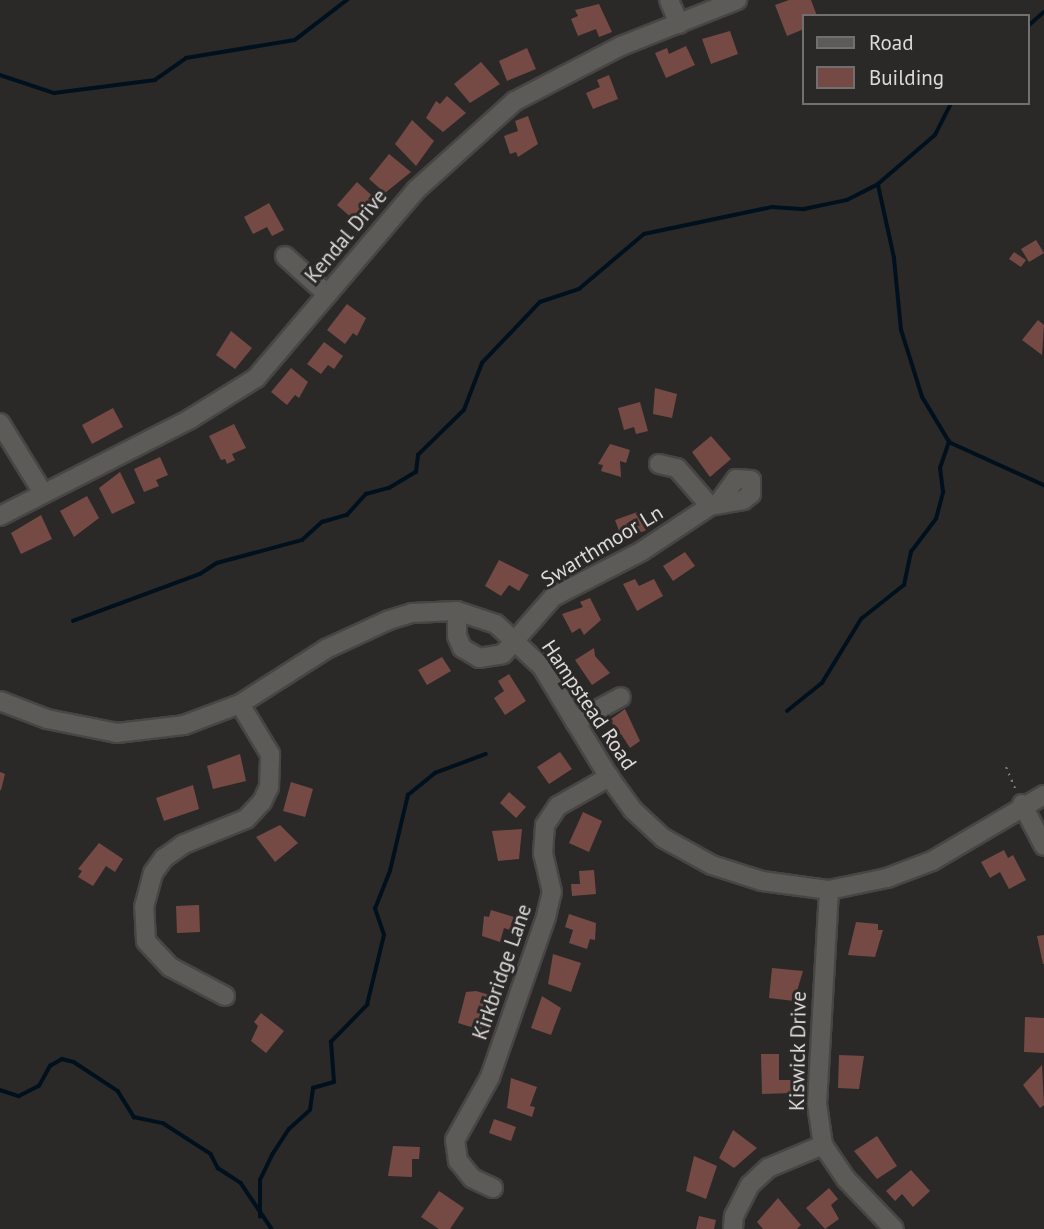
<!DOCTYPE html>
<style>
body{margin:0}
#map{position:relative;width:1044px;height:1229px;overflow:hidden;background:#2a2927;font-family:"PT Sans",sans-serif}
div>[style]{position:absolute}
.stream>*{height:3.5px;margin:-1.75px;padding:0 1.75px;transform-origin:1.75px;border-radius:1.75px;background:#00111d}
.building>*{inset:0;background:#754a44}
.path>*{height:2px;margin-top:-1px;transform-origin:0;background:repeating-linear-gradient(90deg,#7d7c7a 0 2px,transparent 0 7px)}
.roads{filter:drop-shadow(2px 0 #474644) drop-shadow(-2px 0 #474644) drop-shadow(0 2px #474644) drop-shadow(0 -2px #474644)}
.minor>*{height:18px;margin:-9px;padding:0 9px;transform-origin:9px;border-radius:9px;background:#5c5b58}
span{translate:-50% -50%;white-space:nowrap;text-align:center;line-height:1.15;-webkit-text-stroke:6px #2a2927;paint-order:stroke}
.street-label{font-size:21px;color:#dcdbd9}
.legend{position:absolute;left:802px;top:14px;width:228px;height:91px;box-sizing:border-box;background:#2a2927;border:2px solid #71706e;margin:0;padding:9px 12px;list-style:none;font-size:21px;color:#dcdbd9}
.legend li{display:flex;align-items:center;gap:14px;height:35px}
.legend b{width:35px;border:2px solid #71706e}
</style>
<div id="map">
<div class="stream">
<div style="left:1028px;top:26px;width:21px;rotate:-41deg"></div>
<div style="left:0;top:75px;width:57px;rotate:18.4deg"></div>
<div style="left:54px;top:93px;width:102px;rotate:-7.3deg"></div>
<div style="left:155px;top:80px;width:38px;rotate:-35deg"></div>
<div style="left:186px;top:58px;width:110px;rotate:-9.4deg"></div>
<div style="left:295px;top:40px;width:66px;rotate:-37.6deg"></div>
<div style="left:949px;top:442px;width:104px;rotate:24.4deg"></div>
<div style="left:73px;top:621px;width:135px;rotate:-20.3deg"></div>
<div style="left:200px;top:574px;width:20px;rotate:-33deg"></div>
<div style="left:217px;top:563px;width:88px;rotate:-15.1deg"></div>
<div style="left:302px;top:540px;width:27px;rotate:-42deg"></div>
<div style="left:322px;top:522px;width:26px;rotate:-16deg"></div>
<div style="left:347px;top:515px;width:28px;rotate:-48deg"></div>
<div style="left:366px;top:494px;width:24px;rotate:-15deg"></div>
<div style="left:389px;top:488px;width:31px;rotate:-31deg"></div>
<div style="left:416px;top:472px;width:17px;rotate:-83deg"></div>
<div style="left:418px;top:455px;width:64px;rotate:-44.4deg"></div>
<div style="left:464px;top:410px;width:50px;rotate:-69deg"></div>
<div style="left:482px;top:363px;width:84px;rotate:-46.4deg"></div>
<div style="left:540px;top:302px;width:41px;rotate:-18.4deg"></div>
<div style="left:579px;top:289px;width:85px;rotate:-40.2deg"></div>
<div style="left:644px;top:234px;width:131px;rotate:-11.9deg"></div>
<div style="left:772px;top:207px;width:32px;rotate:4deg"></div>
<div style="left:804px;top:209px;width:44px;rotate:-11.8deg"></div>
<div style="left:847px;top:200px;width:35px;rotate:-27deg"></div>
<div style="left:878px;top:184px;width:75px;rotate:-40.7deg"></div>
<div style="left:935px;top:135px;width:36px;rotate:-63deg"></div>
<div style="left:787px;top:711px;width:45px;rotate:-38.7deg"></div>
<div style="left:822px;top:683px;width:75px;rotate:-58.6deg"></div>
<div style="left:861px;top:619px;width:55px;rotate:-38.3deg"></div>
<div style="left:904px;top:585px;width:34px;rotate:-78deg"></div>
<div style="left:911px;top:552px;width:41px;rotate:-52.9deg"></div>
<div style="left:936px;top:519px;width:28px;rotate:-75deg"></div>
<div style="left:943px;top:492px;width:24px;rotate:-97deg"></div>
<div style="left:940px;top:468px;width:28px;rotate:-71deg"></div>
<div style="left:949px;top:442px;width:52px;rotate:-121deg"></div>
<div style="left:922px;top:397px;width:70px;rotate:-107.4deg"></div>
<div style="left:901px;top:330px;width:72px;rotate:-95.6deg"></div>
<div style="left:894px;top:258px;width:75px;rotate:-102.4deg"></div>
<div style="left:0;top:1090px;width:20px;rotate:18deg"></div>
<div style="left:19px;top:1096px;width:22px;rotate:-27deg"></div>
<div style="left:39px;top:1086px;width:23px;rotate:-61deg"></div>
<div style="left:50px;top:1066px;width:14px;rotate:-30deg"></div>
<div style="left:62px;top:1059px;width:12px;rotate:14deg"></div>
<div style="left:74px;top:1062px;width:53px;rotate:33.4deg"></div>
<div style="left:118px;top:1091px;width:31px;rotate:58deg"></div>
<div style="left:134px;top:1117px;width:30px;rotate:12deg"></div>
<div style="left:163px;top:1123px;width:57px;rotate:32.9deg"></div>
<div style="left:211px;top:1154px;width:16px;rotate:63deg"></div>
<div style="left:218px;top:1168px;width:27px;rotate:33deg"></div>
<div style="left:241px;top:1183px;width:55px;rotate:56deg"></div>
<div style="left:260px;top:1217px;width:37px;rotate:-90deg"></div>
<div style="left:260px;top:1180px;width:28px;rotate:-64deg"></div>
<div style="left:272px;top:1155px;width:31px;rotate:-57deg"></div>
<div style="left:289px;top:1129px;width:28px;rotate:-42deg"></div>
<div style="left:310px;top:1110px;width:22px;rotate:-82deg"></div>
<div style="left:313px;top:1088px;width:22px;rotate:-16deg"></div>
<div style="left:334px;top:1082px;width:40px;rotate:-94.3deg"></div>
<div style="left:331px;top:1042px;width:52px;rotate:-45.8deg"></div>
<div style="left:367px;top:1005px;width:72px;rotate:-76.3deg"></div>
<div style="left:384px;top:935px;width:28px;rotate:-109deg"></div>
<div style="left:375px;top:909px;width:41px;rotate:-68.5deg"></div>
<div style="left:390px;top:871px;width:78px;rotate:-76.7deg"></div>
<div style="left:408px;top:795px;width:35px;rotate:-39deg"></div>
<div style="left:435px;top:773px;width:54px;rotate:-20.4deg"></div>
</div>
<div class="building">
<div style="clip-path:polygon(789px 0,811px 0,817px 16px,804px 16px,804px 29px,787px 36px,775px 5px)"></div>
<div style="clip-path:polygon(599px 4px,612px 32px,599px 37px,596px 29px,578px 36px,571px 19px,578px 16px,575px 10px)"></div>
<div style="clip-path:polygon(730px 31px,738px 54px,711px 64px,702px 39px)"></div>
<div style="clip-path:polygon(686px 46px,695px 65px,666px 78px,655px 53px,667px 48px,669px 54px)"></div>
<div style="clip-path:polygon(527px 48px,536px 69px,507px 81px,499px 61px)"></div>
<div style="clip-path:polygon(481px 62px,500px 84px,470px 103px,454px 84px)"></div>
<div style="clip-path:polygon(609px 75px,618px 99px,593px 109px,586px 93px,600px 87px,597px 80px)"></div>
<div style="clip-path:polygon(447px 96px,466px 113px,443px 132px,426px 118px,436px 101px,440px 104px)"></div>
<div style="clip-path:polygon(528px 116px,538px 144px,518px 157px,516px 152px,510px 154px,504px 136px,518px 131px,515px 121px)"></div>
<div style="clip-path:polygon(412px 120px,434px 141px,416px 166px,395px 144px)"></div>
<div style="clip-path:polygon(389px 154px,411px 172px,385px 193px,369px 179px)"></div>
<div style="clip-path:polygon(357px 182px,379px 202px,354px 220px,337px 205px)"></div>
<div style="clip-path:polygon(269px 203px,284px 230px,272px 236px,267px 227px,253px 234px,244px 217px)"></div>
<div style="clip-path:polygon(1036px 240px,1044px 253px,1029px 262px,1021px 249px)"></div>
<div style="clip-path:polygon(1014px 252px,1026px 260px,1021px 267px,1009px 259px)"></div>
<div style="clip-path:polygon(347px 304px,366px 318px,357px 336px,353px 333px,345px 344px,327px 330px)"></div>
<div style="clip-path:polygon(1038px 320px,1044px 325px,1042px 355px,1022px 340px)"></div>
<div style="clip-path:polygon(231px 331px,252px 348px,235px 369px,216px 355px)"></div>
<div style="clip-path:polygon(324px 342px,343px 356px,334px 369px,328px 365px,321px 374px,307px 364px)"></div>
<div style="clip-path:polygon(291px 368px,308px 382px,299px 398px,295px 395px,287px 405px,271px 392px)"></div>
<div style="clip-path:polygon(655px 388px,677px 394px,672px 418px,653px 414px)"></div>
<div style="clip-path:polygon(640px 402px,648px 431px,636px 434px,634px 427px,624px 430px,618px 408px)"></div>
<div style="clip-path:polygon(113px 408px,123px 427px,92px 444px,82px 425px)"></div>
<div style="clip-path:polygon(234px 424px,246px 448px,232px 454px,235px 460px,227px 464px,225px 459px,221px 460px,209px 436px)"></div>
<div style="clip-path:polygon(711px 436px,731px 459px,710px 477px,692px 452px)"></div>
<div style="clip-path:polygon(610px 444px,630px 450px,626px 463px,620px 461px,621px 477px,601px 471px,603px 465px,598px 464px)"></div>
<div style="clip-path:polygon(160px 457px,168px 475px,156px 480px,159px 486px,144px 492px,134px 469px)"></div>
<div style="clip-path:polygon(120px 472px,135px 503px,112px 514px,99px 488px)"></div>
<div style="clip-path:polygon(87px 496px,99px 518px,74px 537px,60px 511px)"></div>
<div style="clip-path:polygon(643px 510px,650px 529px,622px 539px,615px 520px)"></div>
<div style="clip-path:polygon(41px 515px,52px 539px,21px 554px,11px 533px)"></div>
<div style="clip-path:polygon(685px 552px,695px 566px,673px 581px,663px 566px)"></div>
<div style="clip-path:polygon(499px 560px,529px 575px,519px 591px,509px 585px,501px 596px,485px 586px)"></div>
<div style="clip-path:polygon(635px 579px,639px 586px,654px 579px,663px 596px,637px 611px,623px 584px)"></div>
<div style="clip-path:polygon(590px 598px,601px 620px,584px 635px,580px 628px,572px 633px,562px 614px,583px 607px,580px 602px)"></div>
<div style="clip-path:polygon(594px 648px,595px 656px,610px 673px,592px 685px,575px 660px)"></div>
<div style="clip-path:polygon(442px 657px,451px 671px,427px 685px,418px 670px)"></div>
<div style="clip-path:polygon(509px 674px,526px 701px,505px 715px,494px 698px,504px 691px,498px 681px)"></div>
<div style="clip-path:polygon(625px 709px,640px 741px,630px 748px,621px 734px,617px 736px,611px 719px)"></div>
<div style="clip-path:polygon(560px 752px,572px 769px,549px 784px,537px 767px)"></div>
<div style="clip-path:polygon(240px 754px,246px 781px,213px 789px,207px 766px)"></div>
<div style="clip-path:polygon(0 772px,5px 774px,1px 790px,0 790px)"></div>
<div style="clip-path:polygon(291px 782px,313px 789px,305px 817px,283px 811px)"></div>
<div style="clip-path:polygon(193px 785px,199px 809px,164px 821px,156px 798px)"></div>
<div style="clip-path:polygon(509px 792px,526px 807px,516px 818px,500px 803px)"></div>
<div style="clip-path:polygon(583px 812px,602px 821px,589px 852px,569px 843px)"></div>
<div style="clip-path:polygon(280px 825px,298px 843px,275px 862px,256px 837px)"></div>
<div style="clip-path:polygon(522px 829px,519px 859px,498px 861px,492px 831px)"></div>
<div style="clip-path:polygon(99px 843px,123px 859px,115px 872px,106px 866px,93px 886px,78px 877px,82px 871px,78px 869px)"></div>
<div style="clip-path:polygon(1004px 850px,1008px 858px,1013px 855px,1026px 880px,1009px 889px,1000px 872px,990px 878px,981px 862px)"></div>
<div style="clip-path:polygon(594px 870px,596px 894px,572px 896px,571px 884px,580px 884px,579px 871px)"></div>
<div style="clip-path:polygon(199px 905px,200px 932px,177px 933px,176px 906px)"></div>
<div style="clip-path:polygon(491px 910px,517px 918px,513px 931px,504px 928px,500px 942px,482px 936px,484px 916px,489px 917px)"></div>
<div style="clip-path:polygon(569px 914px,596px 923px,595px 940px,590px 939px,587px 949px,569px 943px,573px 930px,565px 927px)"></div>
<div style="clip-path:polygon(856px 922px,878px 924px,878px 930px,883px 930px,875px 957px,848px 955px)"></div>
<div style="clip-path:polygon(1044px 935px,1044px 964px,1043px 964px,1037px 936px)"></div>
<div style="clip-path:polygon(553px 954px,581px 963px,571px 992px,548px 984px)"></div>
<div style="clip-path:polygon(772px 968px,803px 971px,794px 1001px,769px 998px)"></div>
<div style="clip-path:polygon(476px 991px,490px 995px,481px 1030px,458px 1023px,466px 992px)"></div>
<div style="clip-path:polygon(542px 996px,561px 1008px,551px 1035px,531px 1028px)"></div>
<div style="clip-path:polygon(261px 1013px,284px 1031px,266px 1053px,251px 1041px,258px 1026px,254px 1022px)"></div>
<div style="clip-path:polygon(1025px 1017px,1044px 1018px,1044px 1053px,1024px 1052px)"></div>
<div style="clip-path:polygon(761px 1054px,779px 1054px,779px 1080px,793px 1080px,793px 1093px,762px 1094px)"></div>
<div style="clip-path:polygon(839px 1055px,864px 1056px,859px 1089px,838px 1088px)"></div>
<div style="clip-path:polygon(1042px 1065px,1044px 1105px,1040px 1108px,1023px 1085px)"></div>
<div style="clip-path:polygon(511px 1078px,537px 1087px,530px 1106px,535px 1107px,532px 1117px,507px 1108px)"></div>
<div style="clip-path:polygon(494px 1119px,516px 1127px,511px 1141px,489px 1133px)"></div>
<div style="clip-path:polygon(733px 1130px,757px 1148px,734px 1168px,719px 1158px)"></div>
<div style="clip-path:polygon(877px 1136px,897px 1166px,877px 1179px,854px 1151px)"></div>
<div style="clip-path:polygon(393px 1146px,420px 1147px,419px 1159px,412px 1159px,412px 1177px,388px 1176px)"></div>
<div style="clip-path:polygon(694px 1156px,717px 1166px,706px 1199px,686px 1191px)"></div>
<div style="clip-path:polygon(911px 1170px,930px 1191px,913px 1207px,902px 1194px,895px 1201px,886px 1191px)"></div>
<div style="clip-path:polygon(829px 1188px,838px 1199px,831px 1205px,839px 1219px,825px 1229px,806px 1208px)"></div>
<div style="clip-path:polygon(439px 1191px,464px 1208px,450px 1229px,439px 1229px,421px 1217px)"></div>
<div style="clip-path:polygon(778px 1198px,801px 1225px,797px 1229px,763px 1229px,757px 1222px)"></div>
<div style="clip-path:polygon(699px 1216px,716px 1220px,714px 1229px,696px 1229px)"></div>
</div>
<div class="path">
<div style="left:1006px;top:767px;width:25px;rotate:67deg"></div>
</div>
<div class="roads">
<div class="minor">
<div style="left:669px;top:0;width:26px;rotate:67deg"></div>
<div style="left:285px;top:256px;width:57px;rotate:42.1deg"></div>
<div style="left:0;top:423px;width:82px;rotate:58.4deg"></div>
<div style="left:659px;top:464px;width:18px;rotate:13deg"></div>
<div style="left:677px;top:468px;width:50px;rotate:49deg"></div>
<div style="left:0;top:516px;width:213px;rotate:-27deg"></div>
<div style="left:190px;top:419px;width:78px;rotate:-31.8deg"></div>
<div style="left:256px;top:378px;width:247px;rotate:-49.6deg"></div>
<div style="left:416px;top:190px;width:133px;rotate:-42deg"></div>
<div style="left:515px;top:101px;width:119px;rotate:-27.4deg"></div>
<div style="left:621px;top:46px;width:125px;rotate:-21.6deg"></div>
<div style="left:457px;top:611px;width:25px;rotate:90deg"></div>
<div style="left:457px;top:636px;width:13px;rotate:67deg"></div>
<div style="left:462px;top:648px;width:20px;rotate:30deg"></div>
<div style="left:479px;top:658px;width:24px;rotate:-9deg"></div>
<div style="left:503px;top:654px;width:76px;rotate:-48.7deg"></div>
<div style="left:553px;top:597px;width:100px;rotate:-27.3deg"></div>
<div style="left:642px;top:551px;width:82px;rotate:-33.5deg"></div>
<div style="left:710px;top:506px;width:34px;rotate:-10deg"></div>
<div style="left:743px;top:500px;width:10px;rotate:-37deg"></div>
<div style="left:751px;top:494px;width:14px;rotate:-90deg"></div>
<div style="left:751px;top:480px;width:15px;rotate:-176deg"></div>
<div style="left:736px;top:479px;width:27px;rotate:126deg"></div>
<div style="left:0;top:701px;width:50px;rotate:21deg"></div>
<div style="left:47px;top:719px;width:71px;rotate:11.3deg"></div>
<div style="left:117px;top:733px;width:67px;rotate:-6.8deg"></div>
<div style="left:184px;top:725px;width:60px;rotate:-20.6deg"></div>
<div style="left:240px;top:704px;width:102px;rotate:-32.6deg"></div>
<div style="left:326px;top:649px;width:69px;rotate:-24.7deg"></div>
<div style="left:389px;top:620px;width:24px;rotate:-17deg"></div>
<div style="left:412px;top:613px;width:45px;rotate:-2.5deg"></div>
<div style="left:457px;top:611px;width:41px;rotate:18.4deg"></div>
<div style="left:496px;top:624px;width:63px;rotate:43.1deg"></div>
<div style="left:542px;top:667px;width:129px;rotate:58.7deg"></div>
<div style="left:609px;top:777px;width:41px;rotate:54deg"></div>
<div style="left:633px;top:810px;width:41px;rotate:43deg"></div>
<div style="left:663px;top:838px;width:56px;rotate:28.9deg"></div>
<div style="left:712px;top:865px;width:52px;rotate:17.7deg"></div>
<div style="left:762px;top:881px;width:68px;rotate:7.7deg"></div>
<div style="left:829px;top:890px;width:59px;rotate:-11.7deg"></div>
<div style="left:887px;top:878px;width:48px;rotate:-20.7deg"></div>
<div style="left:932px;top:861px;width:130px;rotate:-30.5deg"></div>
<div style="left:575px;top:722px;width:52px;rotate:-28.5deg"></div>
<div style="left:1022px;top:804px;width:47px;rotate:62.4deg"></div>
<div style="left:829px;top:890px;width:214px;rotate:93.2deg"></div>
<div style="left:817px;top:1104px;width:41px;rotate:81.7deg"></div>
<div style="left:823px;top:1145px;width:41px;rotate:55.9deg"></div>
<div style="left:846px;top:1179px;width:69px;rotate:46.2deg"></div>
<div style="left:225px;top:996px;width:62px;rotate:-152.2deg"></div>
<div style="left:170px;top:967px;width:35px;rotate:-133deg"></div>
<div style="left:146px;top:941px;width:34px;rotate:-93deg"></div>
<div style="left:144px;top:907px;width:35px;rotate:-75deg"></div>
<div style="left:153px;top:873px;width:19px;rotate:-54deg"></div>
<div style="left:164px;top:858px;width:24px;rotate:-35deg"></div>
<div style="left:184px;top:844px;width:67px;rotate:-22deg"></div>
<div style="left:246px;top:819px;width:23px;rotate:-47deg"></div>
<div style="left:262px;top:802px;width:17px;rotate:-65deg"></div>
<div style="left:269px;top:787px;width:33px;rotate:-88deg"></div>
<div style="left:270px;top:754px;width:58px;rotate:-121deg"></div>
<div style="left:493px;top:1188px;width:23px;rotate:-155deg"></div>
<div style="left:472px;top:1178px;width:22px;rotate:-129deg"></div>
<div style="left:458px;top:1161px;width:21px;rotate:-98deg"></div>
<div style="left:455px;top:1140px;width:72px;rotate:-60.9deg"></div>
<div style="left:490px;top:1077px;width:170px;rotate:-70.7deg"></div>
<div style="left:546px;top:917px;width:26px;rotate:-77deg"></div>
<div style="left:552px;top:892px;width:39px;rotate:-103deg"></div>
<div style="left:543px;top:854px;width:29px;rotate:-86deg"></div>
<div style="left:545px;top:825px;width:23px;rotate:-56deg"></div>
<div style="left:558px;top:806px;width:59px;rotate:-29.6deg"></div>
<div style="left:733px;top:1229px;width:13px;rotate:-86deg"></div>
<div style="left:734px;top:1216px;width:35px;rotate:-63deg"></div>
<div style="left:750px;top:1185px;width:25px;rotate:-43deg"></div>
<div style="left:768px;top:1168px;width:60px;rotate:-22.7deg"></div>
</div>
</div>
<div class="street-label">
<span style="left:346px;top:236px;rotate:-50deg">Kendal Drive</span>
<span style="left:602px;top:546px;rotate:-31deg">Swarthmoor Ln</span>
<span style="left:589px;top:705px;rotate:56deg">Hampstead Road</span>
<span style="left:502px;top:972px;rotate:-71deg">Kirkbridge Lane</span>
<span style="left:798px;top:1051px;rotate:-89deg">Kiswick Drive</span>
</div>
<ul class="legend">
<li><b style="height:9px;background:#5c5b58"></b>Road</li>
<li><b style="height:19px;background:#754a44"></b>Building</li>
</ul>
</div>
